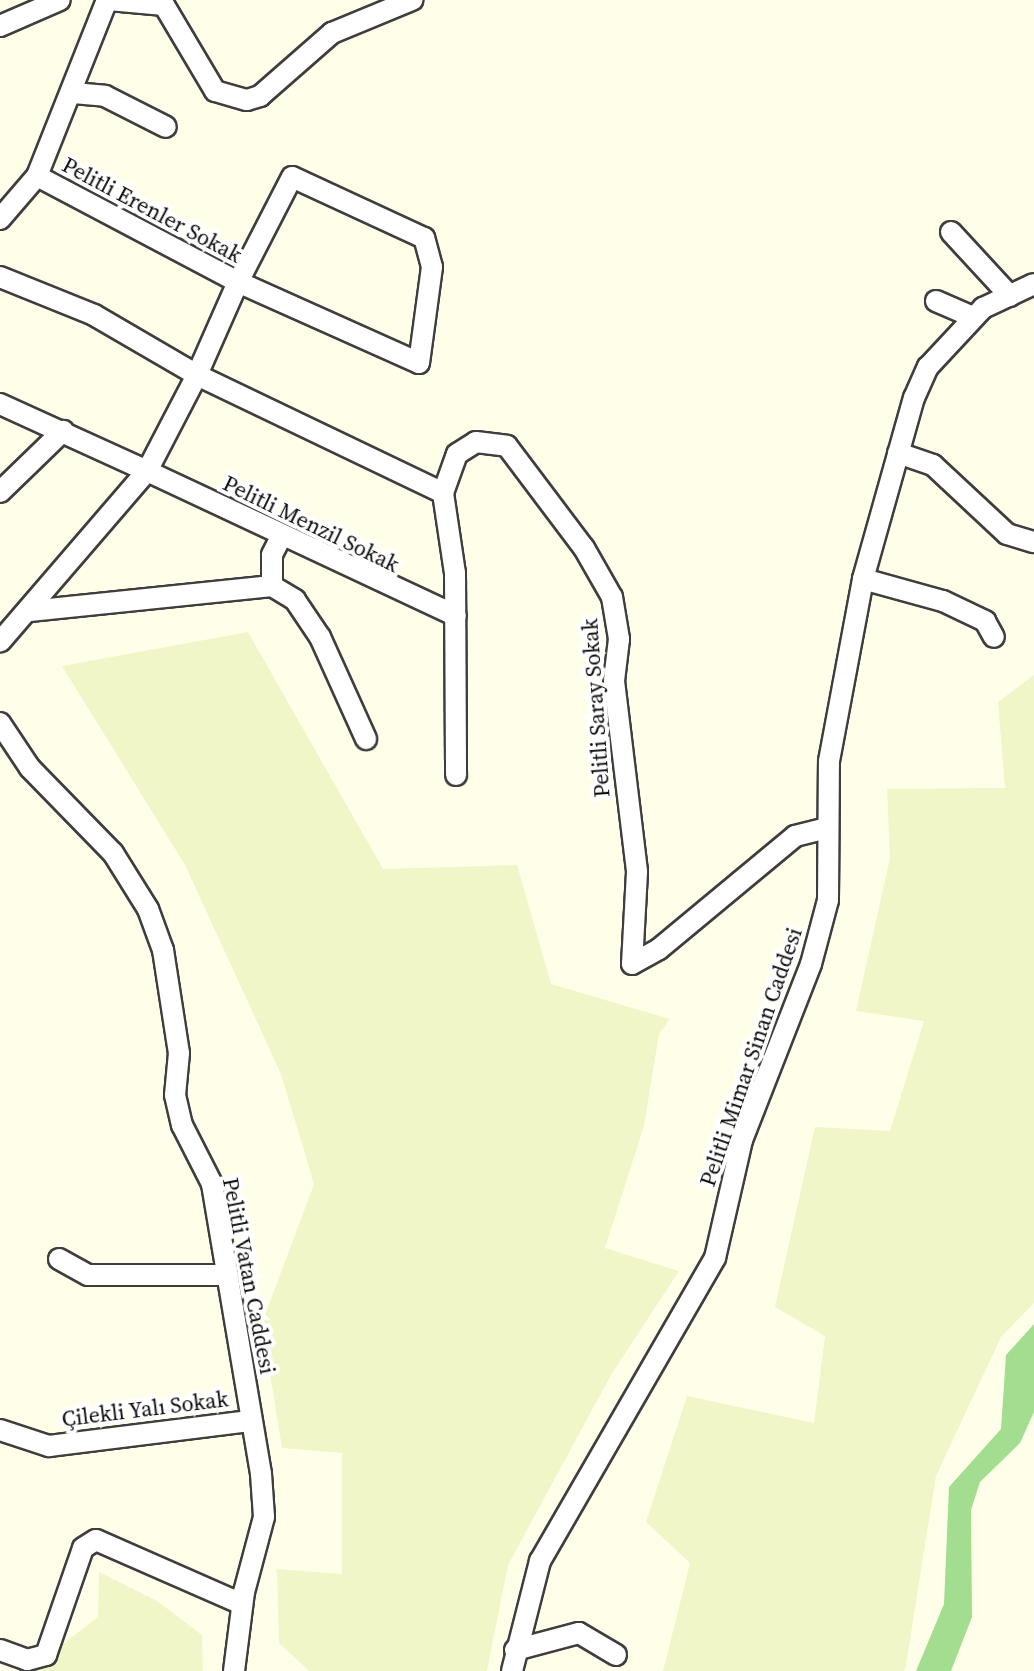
<!DOCTYPE html>
<meta charset="utf-8">
<style>
body{margin:0}
#map{position:relative;width:1034px;height:1671px;overflow:hidden;background:#ffffe9;font-family:"Source Serif 4",serif}
div>[style]{position:absolute}
.farmland>*{inset:0;background:#f1f6c8}
.forest>*{inset:0;background:#a3dd8f}
.roads{filter:drop-shadow(2px 0 #3e3e3e) drop-shadow(-2px 0 #3e3e3e) drop-shadow(0 2px #3e3e3e) drop-shadow(0 -2px #3e3e3e)}
.minor>*{height:20px;margin:-10px;padding:0 10px;transform-origin:10px;border-radius:10px;background:#fff}
span{translate:-50% -50%;white-space:nowrap;text-align:center;line-height:1.15;-webkit-text-stroke:8px #fff;paint-order:stroke}
.street-label{font-size:22px;color:#0b0b0b}
</style>
<div id="map">
<div class="farmland">
<div style="clip-path:polygon(248px 632px,383px 869px,517px 865px,551px 984px,670px 1019px,659px 1034px,644px 1126px,605px 1248px,679px 1271px,611px 1375px,508px 1565px,487px 1671px,309px 1671px,279px 1643px,277px 1569px,342px 1574px,342px 1453px,282px 1448px,262px 1323px,314px 1184px,281px 1074px,185px 865px,62px 666px)"></div>
<div style="clip-path:polygon(1034px 675px,1034px 1303px,1001px 1337px,936px 1476px,906px 1665px,904px 1671px,663px 1671px,690px 1563px,646px 1522px,687px 1396px,814px 1423px,825px 1336px,775px 1307px,815px 1127px,890px 1131px,924px 1021px,856px 1011px,890px 858px,887px 789px,1005px 788px,998px 702px)"></div>
<div style="clip-path:polygon(99px 1572px,157px 1601px,202px 1635px,203px 1671px,28px 1671px,98px 1617px)"></div>
</div>
<div class="forest">
<div style="clip-path:polygon(1034px 1324px,1034px 1412px,1020px 1443px,980px 1482px,971px 1510px,972px 1617px,951px 1671px,916px 1671px,944px 1604px,949px 1487px,1001px 1429px,1006px 1355px)"></div>
</div>
<div class="roads">
<div class="minor">
<div style="left:107px;top:0;width:189px;rotate:111.7deg"></div>
<div style="left:37px;top:176px;width:227px;rotate:27.8deg"></div>
<div style="left:238px;top:282px;width:198px;rotate:24.1deg"></div>
<div style="left:419px;top:363px;width:97px;rotate:-82.3deg"></div>
<div style="left:432px;top:267px;width:30px;rotate:-105deg"></div>
<div style="left:424px;top:238px;width:145px;rotate:-155.2deg"></div>
<div style="left:292px;top:177px;width:118px;rotate:117.2deg"></div>
<div style="left:238px;top:282px;width:102px;rotate:113.8deg"></div>
<div style="left:197px;top:375px;width:108px;rotate:117.5deg"></div>
<div style="left:147px;top:471px;width:341px;rotate:25.1deg"></div>
<div style="left:109px;top:0;width:55px;rotate:5.2deg"></div>
<div style="left:164px;top:5px;width:100px;rotate:59.3deg"></div>
<div style="left:215px;top:91px;width:33px;rotate:16deg"></div>
<div style="left:247px;top:100px;width:14px;rotate:-17deg"></div>
<div style="left:260px;top:96px;width:96px;rotate:-41.2deg"></div>
<div style="left:332px;top:33px;width:87px;rotate:-22.4deg"></div>
<div style="left:0;top:26px;width:65px;rotate:-23.4deg"></div>
<div style="left:73px;top:93px;width:32px;rotate:5deg"></div>
<div style="left:105px;top:96px;width:68px;rotate:26.9deg"></div>
<div style="left:0;top:219px;width:57px;rotate:-49.3deg"></div>
<div style="left:951px;top:232px;width:87px;rotate:47.3deg"></div>
<div style="left:0;top:277px;width:101px;rotate:22deg"></div>
<div style="left:94px;top:315px;width:119px;rotate:30.2deg"></div>
<div style="left:197px;top:375px;width:273px;rotate:25.6deg"></div>
<div style="left:936px;top:301px;width:40px;rotate:23.4deg"></div>
<div style="left:0;top:404px;width:162px;rotate:24.5deg"></div>
<div style="left:147px;top:471px;width:225px;rotate:130.7deg"></div>
<div style="left:898px;top:453px;width:37px;rotate:19deg"></div>
<div style="left:933px;top:465px;width:101px;rotate:43deg"></div>
<div style="left:1007px;top:534px;width:28px;rotate:17deg"></div>
<div style="left:0;top:492px;width:88px;rotate:-44.1deg"></div>
<div style="left:443px;top:493px;width:41px;rotate:-70.3deg"></div>
<div style="left:457px;top:454px;width:22px;rotate:-32deg"></div>
<div style="left:476px;top:442px;width:31px;rotate:7deg"></div>
<div style="left:507px;top:446px;width:128px;rotate:53deg"></div>
<div style="left:584px;top:548px;width:56px;rotate:60.3deg"></div>
<div style="left:612px;top:597px;width:43px;rotate:80.5deg"></div>
<div style="left:619px;top:639px;width:42px;rotate:96.8deg"></div>
<div style="left:614px;top:681px;width:192px;rotate:83.1deg"></div>
<div style="left:637px;top:872px;width:92px;rotate:93.1deg"></div>
<div style="left:632px;top:964px;width:31px;rotate:-29deg"></div>
<div style="left:659px;top:949px;width:177px;rotate:-39.7deg"></div>
<div style="left:795px;top:836px;width:33px;rotate:-14deg"></div>
<div style="left:443px;top:493px;width:81px;rotate:81.5deg"></div>
<div style="left:455px;top:573px;width:202px;rotate:89.7deg"></div>
<div style="left:281px;top:537px;width:20px;rotate:117deg"></div>
<div style="left:272px;top:555px;width:31px;rotate:90deg"></div>
<div style="left:272px;top:586px;width:27px;rotate:31deg"></div>
<div style="left:295px;top:600px;width:45px;rotate:56deg"></div>
<div style="left:320px;top:637px;width:112px;rotate:65.7deg"></div>
<div style="left:863px;top:579px;width:83px;rotate:15.4deg"></div>
<div style="left:943px;top:601px;width:47px;rotate:25.5deg"></div>
<div style="left:985px;top:621px;width:18px;rotate:61deg"></div>
<div style="left:30px;top:611px;width:243px;rotate:-5.9deg"></div>
<div style="left:0;top:723px;width:54px;rotate:56.3deg"></div>
<div style="left:30px;top:768px;width:119px;rotate:45.7deg"></div>
<div style="left:113px;top:853px;width:66px;rotate:58deg"></div>
<div style="left:148px;top:909px;width:44px;rotate:69.9deg"></div>
<div style="left:163px;top:950px;width:104px;rotate:81.2deg"></div>
<div style="left:179px;top:1053px;width:42px;rotate:95.4deg"></div>
<div style="left:175px;top:1095px;width:31px;rotate:77deg"></div>
<div style="left:182px;top:1125px;width:66px;rotate:63deg"></div>
<div style="left:212px;top:1184px;width:294px;rotate:80.4deg"></div>
<div style="left:261px;top:1474px;width:43px;rotate:86deg"></div>
<div style="left:264px;top:1517px;width:78px;rotate:104.9deg"></div>
<div style="left:244px;top:1592px;width:80px;rotate:97.2deg"></div>
<div style="left:59px;top:1259px;width:33px;rotate:29deg"></div>
<div style="left:88px;top:1275px;width:139px"></div>
<div style="left:0;top:1430px;width:52px;rotate:18.1deg"></div>
<div style="left:49px;top:1446px;width:204px;rotate:-7.1deg"></div>
<div style="left:0;top:1650px;width:29px;rotate:20deg"></div>
<div style="left:27px;top:1660px;width:20px;rotate:-15deg"></div>
<div style="left:46px;top:1655px;width:113px;rotate:-70.9deg"></div>
<div style="left:83px;top:1548px;width:15px;rotate:-32deg"></div>
<div style="left:96px;top:1540px;width:159px;rotate:23.7deg"></div>
<div style="left:515px;top:1650px;width:66px;rotate:-14.9deg"></div>
<div style="left:579px;top:1633px;width:43px;rotate:30.7deg"></div>
<div style="left:512px;top:1671px;width:114px;rotate:-75.7deg"></div>
<div style="left:540px;top:1561px;width:350px;rotate:-60deg"></div>
<div style="left:715px;top:1258px;width:121px;rotate:-77.1deg"></div>
<div style="left:742px;top:1140px;width:189px;rotate:-68.6deg"></div>
<div style="left:811px;top:964px;width:66px;rotate:-75.1deg"></div>
<div style="left:828px;top:900px;width:139px;rotate:-89.6deg"></div>
<div style="left:829px;top:761px;width:185px;rotate:-79.4deg"></div>
<div style="left:863px;top:579px;width:188px;rotate:-74.3deg"></div>
<div style="left:914px;top:398px;width:34px;rotate:-66deg"></div>
<div style="left:928px;top:367px;width:81px;rotate:-47deg"></div>
<div style="left:983px;top:308px;width:56px;rotate:-25.2deg"></div>
</div>
</div>
<div class="street-label">
<span style="left:152px;top:210px;rotate:28deg">Pelitli Erenler Sokak</span>
<span style="left:311px;top:524px;rotate:26deg">Pelitli Menzil Sokak</span>
<span style="left:596px;top:708px;rotate:-94deg">Pelitli Saray Sokak</span>
<span style="left:751px;top:1057px;rotate:-71deg">Pelitli Mimar Sinan Caddesi</span>
<span style="left:249px;top:1276px;rotate:79deg">Pelitli Vatan Caddesi</span>
<span style="left:145px;top:1409px;rotate:-7deg">Çilekli Yalı Sokak</span>
</div>
</div>
